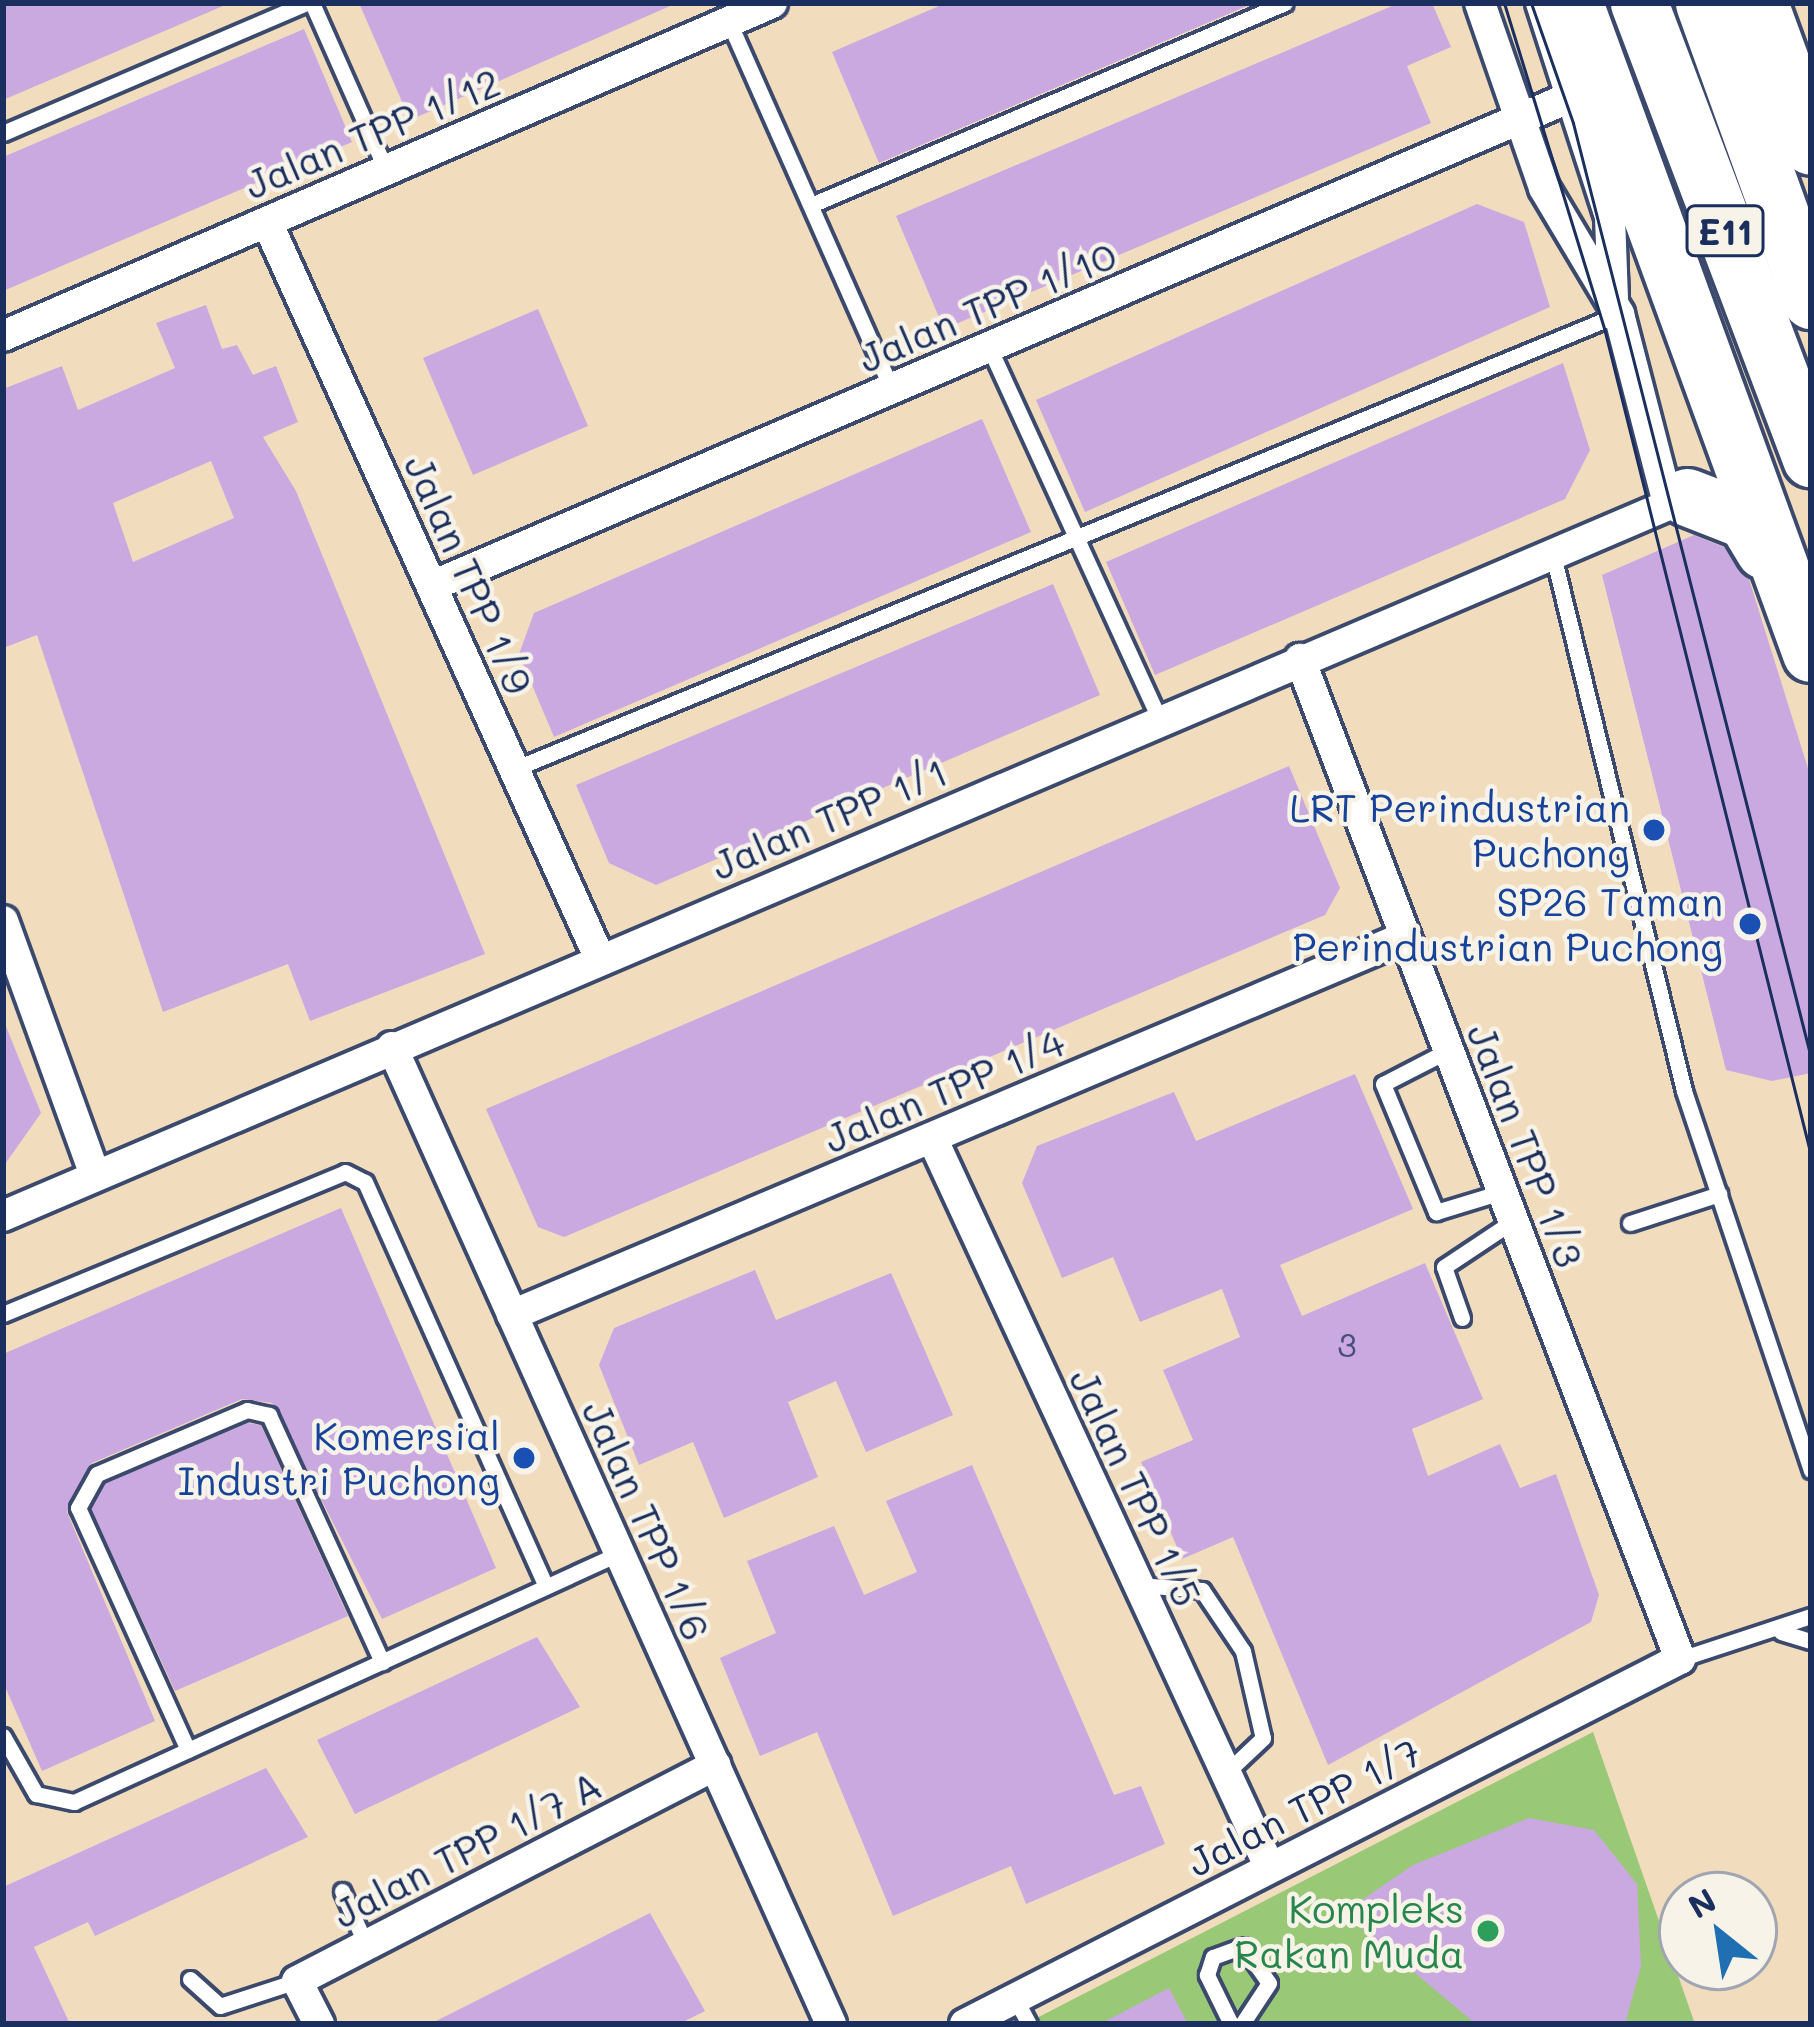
<!DOCTYPE html>
<style>
body{margin:0}
#map{position:relative;width:1814px;height:2027px;overflow:hidden;background:#f2dcbe;font-family:Mali,sans-serif}
div>[style]{position:absolute}
.green>*{inset:0;background:#99c877}
.building>*{inset:0;background:#caa9e1}
.roads{filter:drop-shadow(3px 0 #3b496c) drop-shadow(-3px 0 #3b496c) drop-shadow(0 3px #3b496c) drop-shadow(0 -3px #3b496c)}
.lane>*{height:15px;margin:-7.5px;padding:0 7.5px;transform-origin:7.5px;border-radius:7.5px;background:#fff}
.street>*{height:30px;margin:-15px;padding:0 15px;transform-origin:15px;border-radius:15px;background:#fff}
.highway>*{height:57px;margin:-28.5px;padding:0 28.5px;transform-origin:28.5px;border-radius:28.5px;background:#fff}
.tram>*{height:3px;margin:-1.5px;padding:0 1.5px;transform-origin:1.5px;border-radius:1.5px;background:#1b2f5e}
.dots>*{width:33px;height:33px;translate:-50% -50%;box-sizing:border-box;border:6px solid #f7f3e8;border-radius:50%}
span{translate:-50% -50%;white-space:nowrap;text-align:center;line-height:1.15;-webkit-text-stroke:9px #f7f3e8;paint-order:stroke}
.number-label{font-size:33px;color:#474e7f}
.number-label span{-webkit-text-stroke-width:0}
.shield-label span{padding:3px 9px;background:#f7f3e8;border:3px solid;border-radius:9px;-webkit-text-stroke-width:0}
.shield-label{font-size:36px;color:#1b2f5e;font-weight:700}
.street-label{font-size:39px;color:#1b2f5e}
.transit-label{font-size:39px;color:#164399}
.right{translate:-100% -50%;text-align:right}
.leisure-label{font-size:39px;color:#27864d}
.frame{position:absolute;inset:0;border:6px solid #1b2f5e;pointer-events:none}
.north{position:absolute;left:1658px;top:1871px;width:120px;height:120px;box-sizing:border-box;background:#f7f3e8;border:3px solid #9fa5b1;border-radius:50%;rotate:330deg;font-size:33px;font-weight:700;line-height:48px;text-align:center;color:#1b2f5e}
.north::after{content:'';display:block;margin:auto;width:42px;height:54px;background:#1f6fb2;clip-path:polygon(50% 0,100% 100%,50% 72%,0 100%)}
</style>
<div id="map">
<div class="green">
<div style="clip-path:polygon(1593px 1732px,1695px 2024px,1025px 2024px)"></div>
</div>
<div class="building">
<div style="clip-path:polygon(3px 3px,230px 3px,3px 100px)"></div>
<div style="clip-path:polygon(359px 3px,677px 3px,410px 120px)"></div>
<div style="clip-path:polygon(946px 3px,1254px 3px,879px 163px,832px 52px)"></div>
<div style="clip-path:polygon(1399px 3px,1432px 3px,1451px 47px,1407px 66px,1431px 123px,944px 329px,896px 216px)"></div>
<div style="clip-path:polygon(304px 29px,352px 142px,3px 291px,3px 157px)"></div>
<div style="clip-path:polygon(1477px 204px,1524px 222px,1550px 307px,1085px 512px,1036px 400px)"></div>
<div style="clip-path:polygon(evenodd,206px 305px,222px 349px,237px 345px,253px 375px,276px 366px,298px 422px,263px 437px,296px 491px,485px 954px,310px 1021px,288px 964px,163px 1012px,37px 635px,3px 648px,3px 389px,62px 366px,78px 410px,175px 368px,156px 323px,206px 305px,211px 461px,234px 518px,133px 562px,113px 503px,211px 461px)"></div>
<div style="clip-path:polygon(538px 309px,588px 426px,473px 475px,423px 358px)"></div>
<div style="clip-path:polygon(1563px 363px,1590px 450px,1565px 499px,1155px 675px,1106px 562px)"></div>
<div style="clip-path:polygon(982px 419px,1031px 532px,554px 737px,519px 654px,534px 613px)"></div>
<div style="clip-path:polygon(1694px 535px,1724px 547px,1749px 579px,1811px 778px,1811px 1073px,1772px 1081px,1726px 1070px,1602px 575px)"></div>
<div style="clip-path:polygon(1053px 584px,1100px 695px,656px 885px,609px 863px,576px 785px)"></div>
<div style="clip-path:polygon(1289px 766px,1340px 888px,1325px 915px,564px 1237px,538px 1227px,486px 1109px)"></div>
<div style="clip-path:polygon(3px 1019px,41px 1113px,3px 1167px)"></div>
<div style="clip-path:polygon(1355px 1074px,1413px 1209px,1280px 1265px,1302px 1316px,1425px 1263px,1483px 1399px,1412px 1429px,1428px 1476px,1500px 1444px,1520px 1488px,1556px 1474px,1599px 1595px,1591px 1622px,1328px 1765px,1233px 1537px,1182px 1559px,1141px 1462px,1193px 1440px,1163px 1370px,1240px 1337px,1222px 1289px,1140px 1322px,1113px 1257px,1062px 1278px,1022px 1183px,1037px 1146px,1174px 1092px,1196px 1141px)"></div>
<div style="clip-path:polygon(341px 1208px,496px 1568px,382px 1619px,272px 1403px,242px 1399px,92px 1463px,67px 1512px,155px 1721px,42px 1771px,3px 1682px,3px 1354px)"></div>
<div style="clip-path:polygon(755px 1270px,776px 1320px,891px 1273px,953px 1415px,866px 1452px,836px 1381px,788px 1402px,818px 1477px,724px 1518px,693px 1442px,639px 1465px,599px 1365px,614px 1328px)"></div>
<div style="clip-path:polygon(248px 1423px,261px 1425px,348px 1616px,175px 1691px,91px 1509px,105px 1483px)"></div>
<div style="clip-path:polygon(972px 1465px,1114px 1795px,1141px 1786px,1165px 1844px,1026px 1904px,1011px 1866px,893px 1916px,817px 1732px,760px 1756px,720px 1658px,776px 1633px,747px 1561px,834px 1526px,864px 1595px,917px 1572px,886px 1501px)"></div>
<div style="clip-path:polygon(537px 1637px,580px 1707px,355px 1814px,317px 1740px)"></div>
<div style="clip-path:polygon(266px 1768px,308px 1837px,95px 1936px,88px 1922px,34px 1947px,70px 2024px,3px 2024px,3px 1887px)"></div>
<div style="clip-path:polygon(1529px 1818px,1594px 1830px,1637px 1884px,1641px 1966px,1625px 2024px,1476px 2024px,1343px 1913px,1413px 1865px)"></div>
<div style="clip-path:polygon(650px 1913px,705px 2011px,679px 2024px,430px 2024px)"></div>
<div style="clip-path:polygon(1169px 1988px,1188px 2024px,1100px 2024px)"></div>
</div>
<div class="roads">
<div class="lane">
<div style="left:312px;top:3px;width:183px;rotate:66.1deg"></div>
<div style="left:729px;top:22px;width:402px;rotate:66.1deg"></div>
<div style="left:3px;top:133px;width:331px;rotate:-23.2deg"></div>
<div style="left:811px;top:205px;width:515px;rotate:-23.08deg"></div>
<div style="left:989px;top:347px;width:409px;rotate:65.4deg"></div>
<div style="left:1552px;top:551px;width:556px;rotate:76.26deg"></div>
<div style="left:1684px;top:1091px;width:400px;rotate:71.5deg"></div>
<div style="left:514px;top:769px;width:1195px;rotate:-22.38deg"></div>
<div style="left:1449px;top:1050px;width:74px;rotate:152.7deg"></div>
<div style="left:1383px;top:1084px;width:139px;rotate:67.5deg"></div>
<div style="left:1436px;top:1212px;width:69px;rotate:-16.9deg"></div>
<div style="left:1630px;top:1223px;width:94px;rotate:-18deg"></div>
<div style="left:3px;top:1314px;width:370px;rotate:-22.5deg"></div>
<div style="left:345px;top:1172px;width:22px;rotate:27deg"></div>
<div style="left:365px;top:1182px;width:443px;rotate:65.9deg"></div>
<div style="left:1462px;top:1318px;width:54px;rotate:-109.4deg"></div>
<div style="left:1444px;top:1267px;width:83px;rotate:-33.7deg"></div>
<div style="left:1139px;top:1585px;width:63px;rotate:4.5deg"></div>
<div style="left:1202px;top:1590px;width:73px;rotate:56.1deg"></div>
<div style="left:1243px;top:1651px;width:89px;rotate:77.1deg"></div>
<div style="left:1263px;top:1738px;width:51px;rotate:136.6deg"></div>
<div style="left:1781px;top:1632px;width:31px;rotate:17deg"></div>
<div style="left:1680px;top:1659px;width:138px;rotate:-18.2deg"></div>
<div style="left:3px;top:1736px;width:67px;rotate:60.4deg"></div>
<div style="left:36px;top:1794px;width:39px;rotate:12deg"></div>
<div style="left:74px;top:1802px;width:600px;rotate:-24.52deg"></div>
<div style="left:188px;top:1750px;width:266px;rotate:-114.4deg"></div>
<div style="left:78px;top:1508px;width:39px;rotate:-61deg"></div>
<div style="left:97px;top:1474px;width:163px;rotate:-23.1deg"></div>
<div style="left:247px;top:1410px;width:23px;rotate:13deg"></div>
<div style="left:269px;top:1415px;width:272px;rotate:65.4deg"></div>
<div style="left:342px;top:1891px;width:59px;rotate:66deg"></div>
<div style="left:190px;top:1979px;width:40px;rotate:42deg"></div>
<div style="left:220px;top:2006px;width:81px;rotate:-18deg"></div>
<div style="left:1015px;top:1998px;width:30px;rotate:62deg"></div>
<div style="left:1231px;top:2024px;width:55px;rotate:-116.1deg"></div>
<div style="left:1207px;top:1975px;width:19px;rotate:-72deg"></div>
<div style="left:1213px;top:1957px;width:32px;rotate:-20deg"></div>
<div style="left:1243px;top:1946px;width:45px;rotate:54.9deg"></div>
<div style="left:1269px;top:1983px;width:49px;rotate:123.4deg"></div>
</div>
<div class="street">
<div style="left:1480px;top:3px;width:196px;rotate:70.9deg"></div>
<div style="left:1544px;top:188px;width:147px;rotate:59.2deg"></div>
<div style="left:1619px;top:314px;width:196px;rotate:75.5deg"></div>
<div style="left:1541px;top:3px;width:225px;rotate:72.1deg"></div>
<div style="left:1610px;top:217px;width:81px;rotate:87.9deg"></div>
<div style="left:267px;top:222px;width:809px;rotate:65.69deg"></div>
<div style="left:3px;top:336px;width:838px;rotate:-23.41deg"></div>
<div style="left:432px;top:586px;width:1242px;rotate:-23.24deg"></div>
<div style="left:3px;top:921px;width:270px;rotate:70.1deg"></div>
<div style="left:392px;top:1047px;width:1071px;rotate:65.8deg"></div>
<div style="left:932px;top:1138px;width:804px;rotate:65.16deg"></div>
<div style="left:3px;top:1216px;width:1831px;rotate:-23.12deg"></div>
<div style="left:512px;top:1315px;width:970px;rotate:-22.94deg"></div>
<div style="left:319px;top:2024px;width:48px;rotate:-117.1deg"></div>
<div style="left:297px;top:1981px;width:471px;rotate:-27.3deg"></div>
<div style="left:965px;top:2024px;width:803px;rotate:-27.04deg"></div>
<div style="left:1680px;top:1659px;width:1070px;rotate:-110.81deg"></div>
</div>
<div class="highway">
<div style="left:1574px;top:3px;width:692px;rotate:69.97deg"></div>
<div style="left:1639px;top:3px;width:487px;rotate:69.3deg"></div>
<div style="left:1704px;top:3px;width:316px;rotate:70.2deg"></div>
<div style="left:1759px;top:3px;width:152px;rotate:70deg"></div>
<div style="left:1687px;top:497px;width:63px;rotate:21.3deg"></div>
<div style="left:1746px;top:520px;width:35px;rotate:59deg"></div>
</div>
</div>
<div class="tram">
<div style="left:1504px;top:3px;width:344px;rotate:72.9deg"></div>
<div style="left:1605px;top:332px;width:849px;rotate:75.96deg"></div>
<div style="left:1531px;top:3px;width:127px;rotate:70.7deg"></div>
<div style="left:1573px;top:123px;width:965px;rotate:75.72deg"></div>
</div>
<div class="dots">
<div style="left:1654px;top:830px;background:#1a4fb4"></div>
<div style="left:1750px;top:924px;background:#1a4fb4"></div>
<div style="left:524px;top:1458px;background:#1a4fb4"></div>
<div style="left:1488px;top:1931px;background:#2e9e5b"></div>
</div>
<div class="number-label">
<span style="left:1347px;top:1344px">3</span>
</div>
<div class="shield-label">
<span style="left:1725px;top:231px">E11</span>
</div>
<div class="street-label">
<span style="left:372px;top:133px;rotate:-23deg">Jalan TPP 1/12</span>
<span style="left:987px;top:306px;rotate:-23deg">Jalan TPP 1/10</span>
<span style="left:469px;top:574px;rotate:66deg">Jalan TPP 1/9</span>
<span style="left:829px;top:818px;rotate:-23deg">Jalan TPP 1/1</span>
<span style="left:944px;top:1090px;rotate:-23deg">Jalan TPP 1/4</span>
<span style="left:1526px;top:1145px;rotate:69deg">Jalan TPP 1/3</span>
<span style="left:1136px;top:1487px;rotate:65deg">Jalan TPP 1/5</span>
<span style="left:647px;top:1520px;rotate:66deg">Jalan TPP 1/6</span>
<span style="left:1304px;top:1807px;rotate:-27deg">Jalan TPP 1/7</span>
<span style="left:467px;top:1849px;rotate:-27deg">Jalan TPP 1/7 A</span>
</div>
<div class="transit-label">
<span class="right" style="left:1630px;top:830px">LRT Perindustrian<br>Puchong</span>
<span class="right" style="left:1723px;top:924px">SP26 Taman<br>Perindustrian Puchong</span>
<span class="right" style="left:500px;top:1458px">Komersial<br>Industri Puchong</span>
</div>
<div class="leisure-label">
<span class="right" style="left:1464px;top:1931px">Kompleks<br>Rakan Muda</span>
</div>
<div class="frame"></div>
<div class="north">N</div>
</div>
